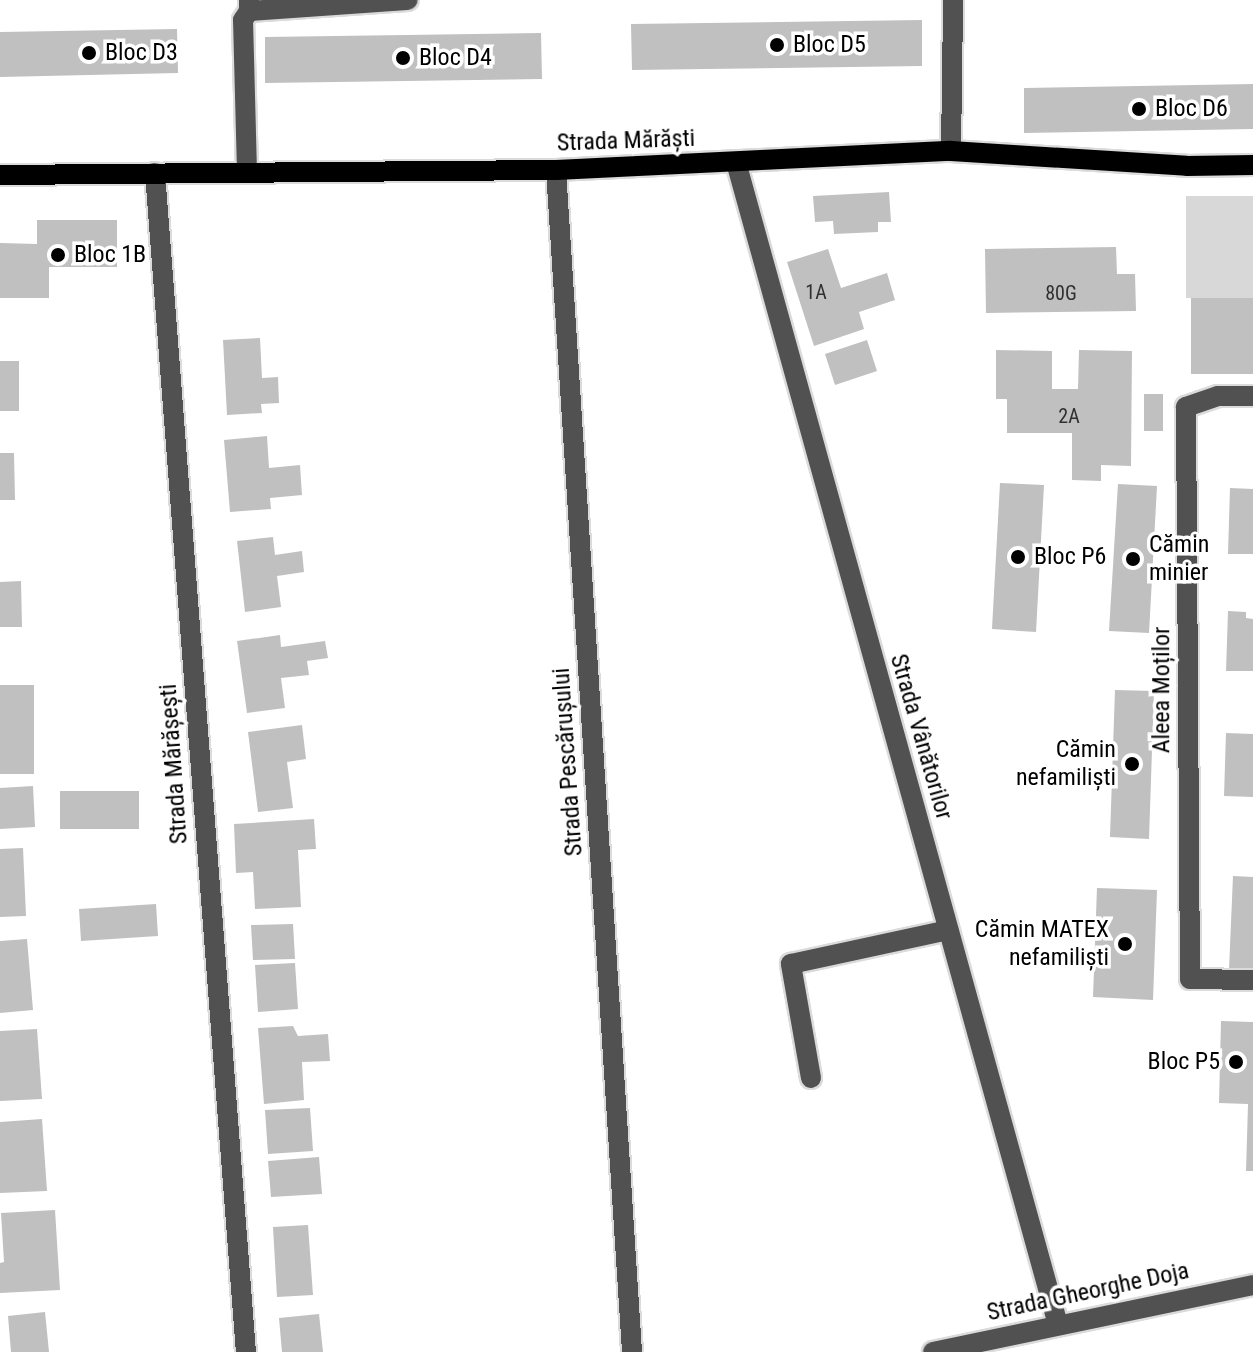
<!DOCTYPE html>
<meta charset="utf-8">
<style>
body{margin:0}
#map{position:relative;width:1253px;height:1352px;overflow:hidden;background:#fff;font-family:"Roboto Condensed",sans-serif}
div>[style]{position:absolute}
.green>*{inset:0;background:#d8d8d8}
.building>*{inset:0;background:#c0c0c0}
.roads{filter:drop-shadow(2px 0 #dbdbdb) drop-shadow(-2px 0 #dbdbdb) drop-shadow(0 2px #dbdbdb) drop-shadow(0 -2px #dbdbdb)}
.minor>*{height:20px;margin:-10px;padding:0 10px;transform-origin:10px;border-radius:10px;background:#515151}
.major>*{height:20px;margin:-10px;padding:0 10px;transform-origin:10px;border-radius:10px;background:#000}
.dots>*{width:22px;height:22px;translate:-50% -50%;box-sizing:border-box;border:4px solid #fff;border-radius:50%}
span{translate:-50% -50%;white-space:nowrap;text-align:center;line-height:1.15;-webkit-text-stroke:7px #fff;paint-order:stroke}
.number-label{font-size:20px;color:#303030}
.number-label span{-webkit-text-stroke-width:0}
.poi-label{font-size:24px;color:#000}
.left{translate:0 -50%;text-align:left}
.right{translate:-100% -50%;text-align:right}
.street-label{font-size:24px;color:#000}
</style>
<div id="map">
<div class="green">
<div style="clip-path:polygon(1186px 196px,1253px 196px,1253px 298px,1186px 298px)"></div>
</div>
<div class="building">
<div style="clip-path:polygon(922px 20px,922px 66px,632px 70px,631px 24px)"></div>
<div style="clip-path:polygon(177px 29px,178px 73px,0 77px,0 32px)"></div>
<div style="clip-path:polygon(541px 33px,542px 79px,265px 83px,265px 37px)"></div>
<div style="clip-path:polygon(1253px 84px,1253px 129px,1024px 133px,1024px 88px)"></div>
<div style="clip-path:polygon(889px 192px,891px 222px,878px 222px,878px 232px,834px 234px,833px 221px,815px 222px,813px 196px)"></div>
<div style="clip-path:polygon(37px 220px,117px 220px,117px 267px,49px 267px,49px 298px,0 298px,0 243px,37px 244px)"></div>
<div style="clip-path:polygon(1116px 247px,1117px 274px,1135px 274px,1136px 311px,986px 313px,985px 249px)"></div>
<div style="clip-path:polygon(828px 249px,841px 288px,887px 273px,895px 300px,859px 312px,864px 329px,814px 346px,787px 262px)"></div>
<div style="clip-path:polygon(1191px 298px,1253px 298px,1253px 374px,1191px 374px)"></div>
<div style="clip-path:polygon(260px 338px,262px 378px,278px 377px,279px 403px,261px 404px,262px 413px,227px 415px,223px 340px)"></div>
<div style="clip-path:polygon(867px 340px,877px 371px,835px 385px,825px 354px)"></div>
<div style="clip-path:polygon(996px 350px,1052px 351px,1052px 389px,1078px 389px,1079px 350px,1132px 351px,1131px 466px,1101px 465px,1101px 481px,1072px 480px,1072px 433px,1007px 433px,1007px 399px,996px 399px)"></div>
<div style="clip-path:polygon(0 361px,19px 361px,19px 411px,0 411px)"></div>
<div style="clip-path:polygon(1144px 394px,1163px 394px,1163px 431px,1144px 431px)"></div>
<div style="clip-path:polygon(267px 436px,269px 468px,300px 465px,302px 495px,270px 498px,271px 509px,230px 512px,224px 440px)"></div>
<div style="clip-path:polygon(0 453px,14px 453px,15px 500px,0 500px)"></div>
<div style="clip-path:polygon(1000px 483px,1044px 485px,1036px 632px,992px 629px)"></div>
<div style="clip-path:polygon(1118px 484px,1157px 486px,1149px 633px,1109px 631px)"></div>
<div style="clip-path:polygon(1230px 488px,1253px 489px,1253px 554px,1228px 554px)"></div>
<div style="clip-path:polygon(273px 537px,275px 555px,302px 551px,304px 572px,277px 576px,281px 607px,245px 612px,237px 541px)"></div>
<div style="clip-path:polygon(21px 581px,22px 627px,0 627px,0 582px)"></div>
<div style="clip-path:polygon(1228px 611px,1246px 612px,1246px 618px,1253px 619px,1253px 671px,1226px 671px)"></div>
<div style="clip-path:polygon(280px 635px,281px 647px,325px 641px,328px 658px,307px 661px,309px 675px,281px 678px,285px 708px,247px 713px,237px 641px)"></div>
<div style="clip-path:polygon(0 685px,34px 685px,34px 774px,0 774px)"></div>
<div style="clip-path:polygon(1115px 690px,1154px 691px,1149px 839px,1110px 837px)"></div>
<div style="clip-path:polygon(302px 725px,306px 759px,287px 762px,293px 808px,258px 812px,248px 732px)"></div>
<div style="clip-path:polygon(1226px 733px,1253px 734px,1253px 797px,1224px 796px)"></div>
<div style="clip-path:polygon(33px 786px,35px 827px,0 829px,0 788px)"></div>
<div style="clip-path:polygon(60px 791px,139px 791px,139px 829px,60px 829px)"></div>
<div style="clip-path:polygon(314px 819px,316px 849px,298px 850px,301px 907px,255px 909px,253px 872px,236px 873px,234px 824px)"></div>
<div style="clip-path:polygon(23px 848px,26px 916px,0 917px,0 849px)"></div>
<div style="clip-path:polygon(1233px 876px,1253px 877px,1253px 971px,1229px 970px)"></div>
<div style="clip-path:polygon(1097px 888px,1157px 890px,1153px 1000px,1093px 997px)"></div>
<div style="clip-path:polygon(156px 904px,158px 936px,81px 941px,79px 909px)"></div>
<div style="clip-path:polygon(293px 924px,295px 959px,253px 960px,251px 925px)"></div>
<div style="clip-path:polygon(27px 939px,33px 1010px,0 1013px,0 941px)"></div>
<div style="clip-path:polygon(295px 963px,298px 1009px,258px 1012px,255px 965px)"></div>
<div style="clip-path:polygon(1221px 1021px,1253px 1022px,1253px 1171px,1246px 1171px,1248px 1104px,1219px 1103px)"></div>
<div style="clip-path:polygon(293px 1026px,298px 1036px,328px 1034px,330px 1061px,302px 1062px,304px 1100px,264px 1104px,258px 1028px)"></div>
<div style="clip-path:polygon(37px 1029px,42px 1099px,0 1101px,0 1031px)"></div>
<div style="clip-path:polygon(310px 1108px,313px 1151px,268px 1154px,265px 1110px)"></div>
<div style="clip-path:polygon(42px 1119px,47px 1191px,0 1193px,0 1122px)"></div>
<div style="clip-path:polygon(319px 1157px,322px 1194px,271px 1197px,268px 1161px)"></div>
<div style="clip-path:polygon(55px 1210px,60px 1290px,0 1293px,0 1263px,4px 1262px,1px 1213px)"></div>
<div style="clip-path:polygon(308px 1225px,313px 1295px,277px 1297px,273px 1227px)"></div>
<div style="clip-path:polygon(45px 1312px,49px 1352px,11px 1352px,8px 1316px)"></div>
<div style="clip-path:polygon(319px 1314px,323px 1352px,282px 1352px,279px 1318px)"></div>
</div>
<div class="roads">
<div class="minor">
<div style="left:249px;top:11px;width:159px;rotate:-4deg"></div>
<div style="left:951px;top:151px;width:151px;rotate:-89.2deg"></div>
<div style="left:736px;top:162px;width:1207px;rotate:74.52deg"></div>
<div style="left:556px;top:170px;width:1184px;rotate:86.32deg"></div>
<div style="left:247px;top:172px;width:152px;rotate:-91.5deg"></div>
<div style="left:243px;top:20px;width:11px;rotate:-56deg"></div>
<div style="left:249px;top:11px;width:11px;rotate:-90deg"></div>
<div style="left:155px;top:173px;width:1183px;rotate:85.59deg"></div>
<div style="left:1253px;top:396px;width:35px;rotate:180deg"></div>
<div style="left:1218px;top:396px;width:34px;rotate:161deg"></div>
<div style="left:1186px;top:407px;width:572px;rotate:89.6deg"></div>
<div style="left:1190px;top:979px;width:63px;rotate:0.9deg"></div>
<div style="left:811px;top:1078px;width:116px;rotate:-100deg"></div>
<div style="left:791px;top:964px;width:161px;rotate:-12.2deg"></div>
<div style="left:933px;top:1352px;width:327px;rotate:-11.8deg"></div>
</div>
<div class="major">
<div style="left:0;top:175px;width:556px;rotate:-0.52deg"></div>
<div style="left:556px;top:170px;width:395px;rotate:-2.8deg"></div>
<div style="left:951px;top:151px;width:236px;rotate:3.6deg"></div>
<div style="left:1187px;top:166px;width:66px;rotate:-0.9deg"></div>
</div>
</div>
<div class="dots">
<div style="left:777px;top:45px;background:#000"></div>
<div style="left:89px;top:53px;background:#000"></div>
<div style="left:403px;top:58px;background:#000"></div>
<div style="left:1139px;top:109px;background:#000"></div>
<div style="left:58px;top:255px;background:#000"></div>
<div style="left:1018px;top:557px;background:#000"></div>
<div style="left:1133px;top:559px;background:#000"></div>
<div style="left:1132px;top:764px;background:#000"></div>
<div style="left:1125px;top:944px;background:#000"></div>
<div style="left:1236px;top:1062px;background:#000"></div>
</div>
<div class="number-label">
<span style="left:816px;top:292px">1A</span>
<span style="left:1061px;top:293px">80G</span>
<span style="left:1069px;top:416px">2A</span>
</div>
<div class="poi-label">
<span class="left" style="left:793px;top:45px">Bloc D5</span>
<span class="left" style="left:105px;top:53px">Bloc D3</span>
<span class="left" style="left:419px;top:58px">Bloc D4</span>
<span class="left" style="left:1155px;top:109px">Bloc D6</span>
<span class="left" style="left:74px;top:255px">Bloc 1B</span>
<span class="left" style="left:1149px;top:559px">Cămin<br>minier</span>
<span class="left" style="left:1034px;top:557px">Bloc P6</span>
<span class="right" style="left:1116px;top:764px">Cămin<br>nefamiliști</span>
<span class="right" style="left:1109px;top:944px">Cămin MATEX<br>nefamiliști</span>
<span class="right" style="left:1220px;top:1062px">Bloc P5</span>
</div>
<div class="street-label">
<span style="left:626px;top:141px;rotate:-2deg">Strada Mărăști</span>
<span style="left:1162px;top:690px;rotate:-90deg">Aleea Moților</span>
<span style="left:921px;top:737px;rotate:74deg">Strada Vânătorilor</span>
<span style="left:568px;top:762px;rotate:-94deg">Strada Pescărușului</span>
<span style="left:174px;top:764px;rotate:-94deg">Strada Mărășești</span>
<span style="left:1088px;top:1292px;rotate:-12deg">Strada Gheorghe Doja</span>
</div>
</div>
